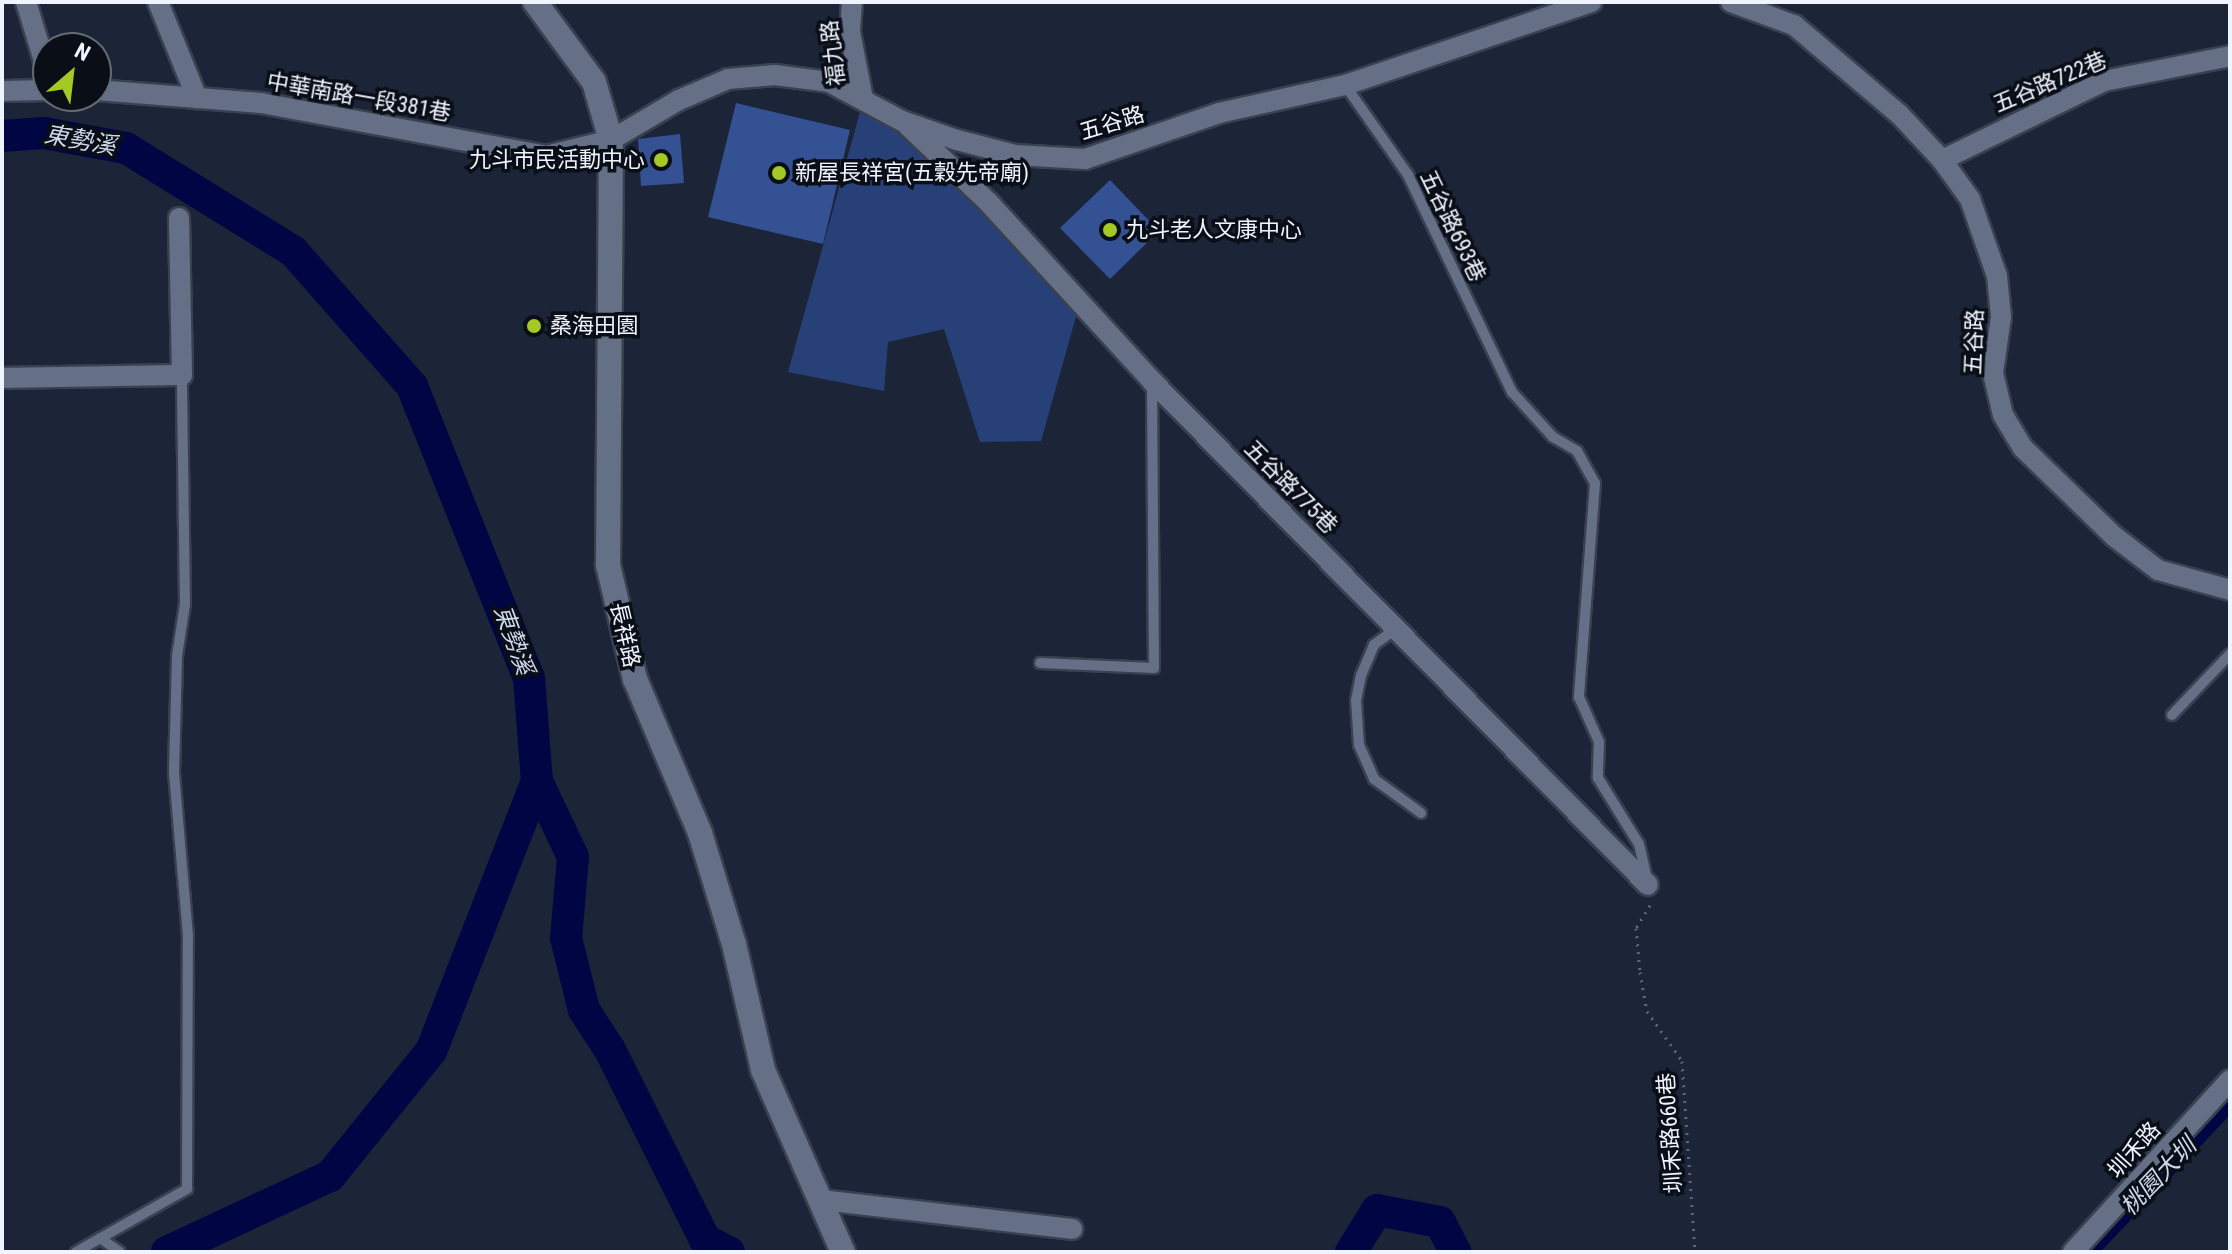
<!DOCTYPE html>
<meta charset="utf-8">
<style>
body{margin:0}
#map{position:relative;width:2232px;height:1254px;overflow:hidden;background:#1c2538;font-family:"Roboto Condensed","Noto Sans TC",sans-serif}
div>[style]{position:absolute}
.green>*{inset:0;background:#274077}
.canal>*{height:18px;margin:-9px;padding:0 9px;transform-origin:9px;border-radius:9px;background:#000543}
.river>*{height:32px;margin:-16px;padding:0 16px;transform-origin:16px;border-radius:16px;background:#000543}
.building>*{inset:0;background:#335193}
.path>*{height:3px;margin-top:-1.5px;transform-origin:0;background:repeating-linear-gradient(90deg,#5f6677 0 2px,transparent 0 8px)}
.roads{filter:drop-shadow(2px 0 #394150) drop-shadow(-2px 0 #394150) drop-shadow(0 2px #394150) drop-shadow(0 -2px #394150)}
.service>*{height:10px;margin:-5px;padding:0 5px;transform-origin:5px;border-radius:5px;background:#657087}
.minor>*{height:20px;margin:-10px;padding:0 10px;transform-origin:10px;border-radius:10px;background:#657087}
.tertiary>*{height:24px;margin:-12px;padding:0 12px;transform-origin:12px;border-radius:12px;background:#657087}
.dots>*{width:22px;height:22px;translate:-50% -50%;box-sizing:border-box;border:4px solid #0a0e17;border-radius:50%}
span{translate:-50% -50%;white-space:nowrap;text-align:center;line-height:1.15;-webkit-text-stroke:7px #0a0e17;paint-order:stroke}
.street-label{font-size:22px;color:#eff4ff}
.poi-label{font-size:22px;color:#eff4ff}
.right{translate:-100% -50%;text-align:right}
.left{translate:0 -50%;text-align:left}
.water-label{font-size:24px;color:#cfd9ec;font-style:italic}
.frame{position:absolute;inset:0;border:4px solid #eff4ff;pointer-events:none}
.north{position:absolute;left:32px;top:32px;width:80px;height:80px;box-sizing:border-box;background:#0a0e17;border:2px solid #666a74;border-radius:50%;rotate:28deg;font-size:22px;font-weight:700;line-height:32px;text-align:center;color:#eff4ff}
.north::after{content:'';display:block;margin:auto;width:28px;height:36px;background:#a4c824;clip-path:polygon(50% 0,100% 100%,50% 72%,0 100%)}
</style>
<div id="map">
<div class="green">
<div style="clip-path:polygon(862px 105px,912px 142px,1079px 306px,1041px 441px,980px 442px,944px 329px,888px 342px,884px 391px,788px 372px)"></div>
</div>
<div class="canal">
<div style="left:2088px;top:1252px;width:207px;rotate:-46.6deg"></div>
</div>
<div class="river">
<div style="left:2px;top:136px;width:42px;rotate:-4.1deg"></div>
<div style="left:44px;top:133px;width:83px;rotate:10.4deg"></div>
<div style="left:126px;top:148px;width:196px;rotate:31.7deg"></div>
<div style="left:293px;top:251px;width:180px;rotate:48.6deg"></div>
<div style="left:412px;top:386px;width:315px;rotate:68.2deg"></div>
<div style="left:529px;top:678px;width:103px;rotate:85.6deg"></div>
<div style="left:537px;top:781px;width:290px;rotate:111.4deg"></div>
<div style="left:431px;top:1051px;width:161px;rotate:128.9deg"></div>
<div style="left:330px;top:1176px;width:180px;rotate:155deg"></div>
<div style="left:537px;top:781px;width:84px;rotate:64.7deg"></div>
<div style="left:573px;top:857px;width:81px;rotate:94.9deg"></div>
<div style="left:566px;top:938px;width:74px;rotate:76deg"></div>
<div style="left:584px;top:1010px;width:48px;rotate:57deg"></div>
<div style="left:610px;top:1050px;width:212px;rotate:63.4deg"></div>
<div style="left:705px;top:1240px;width:27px;rotate:27deg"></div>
<div style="left:1351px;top:1252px;width:49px;rotate:-58.2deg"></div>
<div style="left:1377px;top:1210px;width:64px;rotate:10.8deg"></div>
<div style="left:1440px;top:1222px;width:34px;rotate:63deg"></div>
</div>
<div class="building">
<div style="clip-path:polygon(736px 103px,850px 130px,823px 244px,708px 217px)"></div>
<div style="clip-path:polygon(680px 134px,684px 183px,641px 186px,638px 139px)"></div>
<div style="clip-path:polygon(1110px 180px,1159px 231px,1110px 279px,1060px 228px)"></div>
</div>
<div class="path">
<div style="left:1650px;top:905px;width:27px;rotate:121deg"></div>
<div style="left:1636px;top:928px;width:44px;rotate:84.8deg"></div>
<div style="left:1640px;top:972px;width:40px;rotate:80deg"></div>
<div style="left:1647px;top:1011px;width:61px;rotate:55deg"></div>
<div style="left:1682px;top:1061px;width:191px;rotate:86.1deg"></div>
</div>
<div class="roads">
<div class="service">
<div style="left:1345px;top:85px;width:110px;rotate:55deg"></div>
<div style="left:1408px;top:175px;width:241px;rotate:64.4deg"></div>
<div style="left:1512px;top:392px;width:61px;rotate:47.7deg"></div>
<div style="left:1553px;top:437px;width:28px;rotate:30deg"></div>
<div style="left:1577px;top:451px;width:37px;rotate:61deg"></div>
<div style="left:1595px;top:483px;width:215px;rotate:94.3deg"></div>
<div style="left:1579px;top:697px;width:49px;rotate:66deg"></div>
<div style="left:1599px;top:742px;width:36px;rotate:92deg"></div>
<div style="left:1598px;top:778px;width:78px;rotate:58.2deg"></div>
<div style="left:1639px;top:844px;width:36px;rotate:77deg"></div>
<div style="left:1397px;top:628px;width:29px;rotate:144deg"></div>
<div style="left:1374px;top:645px;width:33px;rotate:113deg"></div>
<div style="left:1361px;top:675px;width:25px;rotate:101deg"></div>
<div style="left:1356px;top:700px;width:45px;rotate:86.2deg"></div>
<div style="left:1359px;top:745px;width:37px;rotate:66deg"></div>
<div style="left:1374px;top:779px;width:58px;rotate:35.9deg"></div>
<div style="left:1040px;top:663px;width:114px;rotate:2.5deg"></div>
<div style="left:1154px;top:668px;width:285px;rotate:-90.4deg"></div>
<div style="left:2172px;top:715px;width:84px;rotate:-46.4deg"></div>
<div style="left:100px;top:1238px;width:24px;rotate:35deg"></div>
<div style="left:76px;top:1252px;width:128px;rotate:-29.6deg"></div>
<div style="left:187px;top:1189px;width:253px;rotate:-89.8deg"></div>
<div style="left:188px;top:936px;width:165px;rotate:-94.9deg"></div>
<div style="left:174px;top:772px;width:116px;rotate:-88.5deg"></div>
<div style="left:177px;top:656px;width:53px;rotate:-81.3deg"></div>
<div style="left:185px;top:604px;width:229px;rotate:-90.8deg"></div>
</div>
<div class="minor">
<div style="left:26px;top:2px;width:75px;rotate:73deg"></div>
<div style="left:158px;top:2px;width:104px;rotate:67.9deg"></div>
<div style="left:852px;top:2px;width:30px;rotate:94deg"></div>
<div style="left:850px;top:32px;width:68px;rotate:79deg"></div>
<div style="left:1731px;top:2px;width:67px;rotate:20.1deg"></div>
<div style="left:1794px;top:25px;width:138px;rotate:40.3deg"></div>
<div style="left:1899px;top:114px;width:63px;rotate:46.9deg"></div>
<div style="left:1942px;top:160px;width:48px;rotate:54.3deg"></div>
<div style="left:1970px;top:199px;width:82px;rotate:70.7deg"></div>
<div style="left:1997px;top:276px;width:41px;rotate:84.4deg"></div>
<div style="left:2001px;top:317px;width:57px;rotate:98.1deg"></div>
<div style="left:1993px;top:373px;width:43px;rotate:76.6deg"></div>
<div style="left:2003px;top:415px;width:39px;rotate:59deg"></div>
<div style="left:2023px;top:448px;width:128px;rotate:44.1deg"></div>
<div style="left:2115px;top:537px;width:54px;rotate:37.5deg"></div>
<div style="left:2158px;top:570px;width:75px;rotate:15.5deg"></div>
<div style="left:96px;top:90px;width:166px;rotate:4.5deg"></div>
<div style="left:261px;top:103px;width:290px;rotate:10.5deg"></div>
<div style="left:546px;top:156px;width:67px;rotate:-13.8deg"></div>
<div style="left:611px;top:140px;width:79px;rotate:-30.5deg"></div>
<div style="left:679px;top:100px;width:53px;rotate:-23.2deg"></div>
<div style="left:728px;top:79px;width:47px;rotate:-4.9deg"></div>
<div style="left:775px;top:75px;width:54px;rotate:7.4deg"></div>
<div style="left:829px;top:82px;width:83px;rotate:28.1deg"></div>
<div style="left:902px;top:121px;width:58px;rotate:19.1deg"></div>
<div style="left:957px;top:140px;width:60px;rotate:14.5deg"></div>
<div style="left:1015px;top:155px;width:70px;rotate:3.3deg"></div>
<div style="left:1085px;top:159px;width:142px;rotate:-18.9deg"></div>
<div style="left:1219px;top:113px;width:129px;rotate:-12.5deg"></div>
<div style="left:1345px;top:85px;width:260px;rotate:-18.6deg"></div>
<div style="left:2px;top:91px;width:46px;rotate:-1.2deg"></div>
<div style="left:908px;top:126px;width:112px;rotate:43.5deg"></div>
<div style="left:989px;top:203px;width:241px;rotate:47.5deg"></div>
<div style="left:1152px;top:381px;width:707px;rotate:45.46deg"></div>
<div style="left:1942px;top:160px;width:180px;rotate:-26deg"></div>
<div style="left:2104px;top:81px;width:128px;rotate:-11.2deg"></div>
<div style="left:2px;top:378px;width:180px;rotate:-1deg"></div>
<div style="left:182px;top:375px;width:157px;rotate:-91.1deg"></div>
<div style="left:822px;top:1200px;width:252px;rotate:6.6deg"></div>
<div style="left:2073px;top:1252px;width:233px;rotate:-47.6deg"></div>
</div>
<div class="tertiary">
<div style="left:535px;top:2px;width:99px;rotate:53.6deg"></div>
<div style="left:594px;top:82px;width:60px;rotate:73.7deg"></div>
<div style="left:611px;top:140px;width:425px;rotate:90.4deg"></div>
<div style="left:608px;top:565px;width:117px;rotate:76.7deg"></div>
<div style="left:635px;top:679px;width:167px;rotate:67.1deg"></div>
<div style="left:700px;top:833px;width:116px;rotate:73deg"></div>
<div style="left:734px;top:944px;width:129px;rotate:77deg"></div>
<div style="left:763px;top:1070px;width:199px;rotate:66.3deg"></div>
</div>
</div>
<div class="dots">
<div style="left:661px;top:160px;background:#a4c824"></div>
<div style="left:779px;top:173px;background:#a4c824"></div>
<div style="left:1110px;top:230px;background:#a4c824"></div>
<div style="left:534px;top:326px;background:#a4c824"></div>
</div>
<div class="street-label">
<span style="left:833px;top:53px;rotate:-97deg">福九路</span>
<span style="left:2050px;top:82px;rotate:-23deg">五谷路722巷</span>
<span style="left:359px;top:97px;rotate:10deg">中華南路一段381巷</span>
<span style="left:1112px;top:123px;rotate:-17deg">五谷路</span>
<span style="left:1453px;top:226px;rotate:64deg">五谷路693巷</span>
<span style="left:1974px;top:342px;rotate:-88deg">五谷路</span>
<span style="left:1291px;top:487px;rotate:45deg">五谷路775巷</span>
<span style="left:625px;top:635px;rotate:77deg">長祥路</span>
<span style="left:1670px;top:1133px;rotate:-94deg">圳禾路660巷</span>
<span style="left:2134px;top:1150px;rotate:-48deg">圳禾路</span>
</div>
<div class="poi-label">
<span class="right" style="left:645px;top:160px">九斗市民活動中心</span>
<span class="left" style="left:795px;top:173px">新屋長祥宮(五穀先帝廟)</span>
<span class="left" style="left:1126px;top:230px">九斗老人文康中心</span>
<span class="left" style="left:550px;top:326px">桑海田園</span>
</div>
<div class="water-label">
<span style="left:80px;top:141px;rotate:10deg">東勢溪</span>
<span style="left:513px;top:640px;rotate:70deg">東勢溪</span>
<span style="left:2159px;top:1177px;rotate:-46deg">桃園大圳</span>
</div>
<div class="frame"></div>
<div class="north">N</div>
</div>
